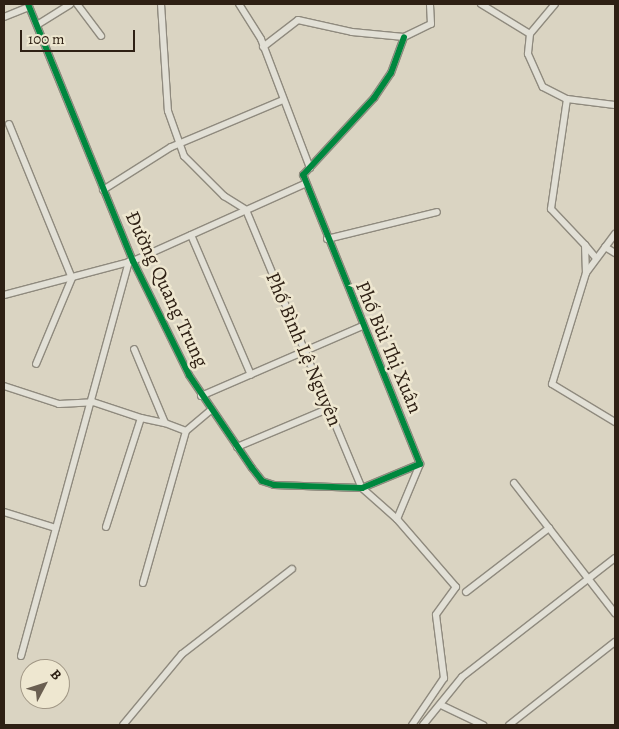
<!DOCTYPE html>
<meta charset="utf-8">
<style>
body{margin:0}
#map{position:relative;width:619px;height:729px;overflow:hidden;background:#dad4c2;font-family:Alegreya,serif}
div>[style]{position:absolute}
.roads{filter:drop-shadow(1px 0 #8f8a7e) drop-shadow(-1px 0 #8f8a7e) drop-shadow(0 1px #8f8a7e) drop-shadow(0 -1px #8f8a7e)}
.street>*{height:6px;margin:-3px;padding:0 3px;transform-origin:3px;border-radius:3px;background:#e2e0d6}
.cycleway>*{height:6px;margin:-3px;padding:0 3px;transform-origin:3px;border-radius:3px;background:#00873e}
span{translate:-50% -50%;white-space:nowrap;text-align:center;line-height:1.15;-webkit-text-stroke:5px #eee7d0;paint-order:stroke}
.street-label{font-size:20px;color:#2e2014}
.frame{position:absolute;inset:0;border:5px solid #2e2014;pointer-events:none}
.north{position:absolute;left:20px;top:659px;width:50px;height:50px;box-sizing:border-box;background:#eee7d0;border:1px solid #a19785;border-radius:50%;rotate:50deg;font-size:14px;font-weight:700;line-height:20px;text-align:center;color:#2e2014}
.north::after{content:'';display:block;margin:auto;width:18px;height:22px;background:#6a5f51;clip-path:polygon(50% 0,100% 100%,50% 72%,0 100%)}
.scale{position:absolute;left:20px;top:30px;width:115px;height:22px;box-sizing:border-box;border:2px solid #2e2014;border-top:0;padding-left:6px;font-size:15px;line-height:18px;white-space:nowrap;color:#2e2014;-webkit-text-stroke:4px #eee7d0;paint-order:stroke}
</style>
<div id="map">
<div class="roads">
<div class="street">
<div style="left:28px;top:4px;width:278px;rotate:67.8deg"></div>
<div style="left:133px;top:261px;width:127px;rotate:63.8deg"></div>
<div style="left:189px;top:375px;width:112px;rotate:55.9deg"></div>
<div style="left:252px;top:468px;width:16px;rotate:52deg"></div>
<div style="left:262px;top:481px;width:13px;rotate:18deg"></div>
<div style="left:274px;top:485px;width:88px;rotate:2deg"></div>
<div style="left:362px;top:488px;width:63px;rotate:-22.5deg"></div>
<div style="left:420px;top:464px;width:312px;rotate:-112deg"></div>
<div style="left:303px;top:175px;width:105px;rotate:-47.3deg"></div>
<div style="left:374px;top:98px;width:30px;rotate:-56deg"></div>
<div style="left:391px;top:73px;width:38px;rotate:-70deg"></div>
<div style="left:77px;top:4px;width:40px;rotate:53deg"></div>
<div style="left:161px;top:4px;width:107px;rotate:86.3deg"></div>
<div style="left:168px;top:111px;width:48px;rotate:70.4deg"></div>
<div style="left:184px;top:156px;width:57px;rotate:45deg"></div>
<div style="left:224px;top:196px;width:26px;rotate:32deg"></div>
<div style="left:246px;top:210px;width:301px;rotate:67.4deg"></div>
<div style="left:362px;top:488px;width:47px;rotate:41.5deg"></div>
<div style="left:397px;top:519px;width:90px;rotate:49.1deg"></div>
<div style="left:456px;top:587px;width:34px;rotate:126deg"></div>
<div style="left:436px;top:615px;width:64px;rotate:82.8deg"></div>
<div style="left:444px;top:678px;width:57px;rotate:124.2deg"></div>
<div style="left:239px;top:4px;width:41px;rotate:57.8deg"></div>
<div style="left:261px;top:39px;width:138px;rotate:69.2deg"></div>
<div style="left:481px;top:4px;width:57px;rotate:31.5deg"></div>
<div style="left:555px;top:4px;width:39px;rotate:130deg"></div>
<div style="left:530px;top:34px;width:20px;rotate:96deg"></div>
<div style="left:528px;top:54px;width:36px;rotate:66deg"></div>
<div style="left:543px;top:87px;width:27px;rotate:27deg"></div>
<div style="left:567px;top:99px;width:48px;rotate:7.1deg"></div>
<div style="left:4px;top:17px;width:27px;rotate:-22deg"></div>
<div style="left:37px;top:25px;width:39px;rotate:-32deg"></div>
<div style="left:263px;top:47px;width:44px;rotate:-37.6deg"></div>
<div style="left:298px;top:20px;width:55px;rotate:12.5deg"></div>
<div style="left:352px;top:32px;width:52px;rotate:5.5deg"></div>
<div style="left:404px;top:37px;width:30px;rotate:-26deg"></div>
<div style="left:431px;top:24px;width:20px;rotate:-93deg"></div>
<div style="left:567px;top:99px;width:111px;rotate:98.3deg"></div>
<div style="left:551px;top:209px;width:50px;rotate:46.6deg"></div>
<div style="left:585px;top:245px;width:28px;rotate:88deg"></div>
<div style="left:586px;top:273px;width:116px;rotate:107deg"></div>
<div style="left:552px;top:384px;width:74px;rotate:31.1deg"></div>
<div style="left:9px;top:124px;width:166px;rotate:67.8deg"></div>
<div style="left:72px;top:278px;width:93px;rotate:112.7deg"></div>
<div style="left:103px;top:190px;width:80px;rotate:-32.3deg"></div>
<div style="left:171px;top:147px;width:121px;rotate:-22.8deg"></div>
<div style="left:191px;top:235px;width:152px;rotate:66.8deg"></div>
<div style="left:327px;top:239px;width:113px;rotate:-13.8deg"></div>
<div style="left:585px;top:245px;width:17px;rotate:50deg"></div>
<div style="left:605px;top:247px;width:12px;rotate:31deg"></div>
<div style="left:586px;top:273px;width:49px;rotate:-53.4deg"></div>
<div style="left:4px;top:295px;width:133px;rotate:-14.8deg"></div>
<div style="left:133px;top:261px;width:188px;rotate:-24.2deg"></div>
<div style="left:4px;top:386px;width:58px;rotate:18.1deg"></div>
<div style="left:59px;top:404px;width:34px;rotate:-3deg"></div>
<div style="left:93px;top:402px;width:51px;rotate:18.4deg"></div>
<div style="left:201px;top:396px;width:176px;rotate:-23.4deg"></div>
<div style="left:165px;top:423px;width:22px;rotate:21deg"></div>
<div style="left:237px;top:447px;width:101px;rotate:-22.8deg"></div>
<div style="left:514px;top:483px;width:165px;rotate:52.2deg"></div>
<div style="left:4px;top:512px;width:54px;rotate:17.1deg"></div>
<div style="left:397px;top:519px;width:60px;rotate:-67.3deg"></div>
<div style="left:106px;top:527px;width:114px;rotate:-72.2deg"></div>
<div style="left:141px;top:418px;width:25px;rotate:12deg"></div>
<div style="left:165px;top:423px;width:80px;rotate:-112.7deg"></div>
<div style="left:143px;top:583px;width:158px;rotate:-74.2deg"></div>
<div style="left:186px;top:431px;width:31px;rotate:-40deg"></div>
<div style="left:466px;top:592px;width:105px;rotate:-37.6deg"></div>
<div style="left:21px;top:656px;width:409px;rotate:-74.7deg"></div>
<div style="left:441px;top:705px;width:47px;rotate:25.5deg"></div>
<div style="left:123px;top:725px;width:92px;rotate:-50.3deg"></div>
<div style="left:182px;top:654px;width:139px;rotate:-37.7deg"></div>
<div style="left:423px;top:725px;width:62px;rotate:-50.9deg"></div>
<div style="left:462px;top:677px;width:194px;rotate:-37.9deg"></div>
<div style="left:509px;top:725px;width:135px;rotate:-38.1deg"></div>
</div>
</div>
<div class="cycleway">
<div style="left:28px;top:4px;width:278px;rotate:67.8deg"></div>
<div style="left:133px;top:261px;width:127px;rotate:63.8deg"></div>
<div style="left:189px;top:375px;width:112px;rotate:55.9deg"></div>
<div style="left:252px;top:468px;width:16px;rotate:52deg"></div>
<div style="left:262px;top:481px;width:13px;rotate:18deg"></div>
<div style="left:274px;top:485px;width:88px;rotate:2deg"></div>
<div style="left:362px;top:488px;width:63px;rotate:-22.5deg"></div>
<div style="left:420px;top:464px;width:312px;rotate:-112deg"></div>
<div style="left:303px;top:175px;width:105px;rotate:-47.3deg"></div>
<div style="left:374px;top:98px;width:30px;rotate:-56deg"></div>
<div style="left:391px;top:73px;width:38px;rotate:-70deg"></div>
</div>
<div class="street-label">
<span style="left:167px;top:289px;rotate:65deg">Đường Quang Trung</span>
<span style="left:389px;top:347px;rotate:67deg">Phố Bùi Thị Xuân</span>
<span style="left:304px;top:349px;rotate:67deg">Phố Bình Lệ Nguyên</span>
</div>
<div class="frame"></div>
<div class="north">B</div>
<div class="scale">100 m</div>
</div>
